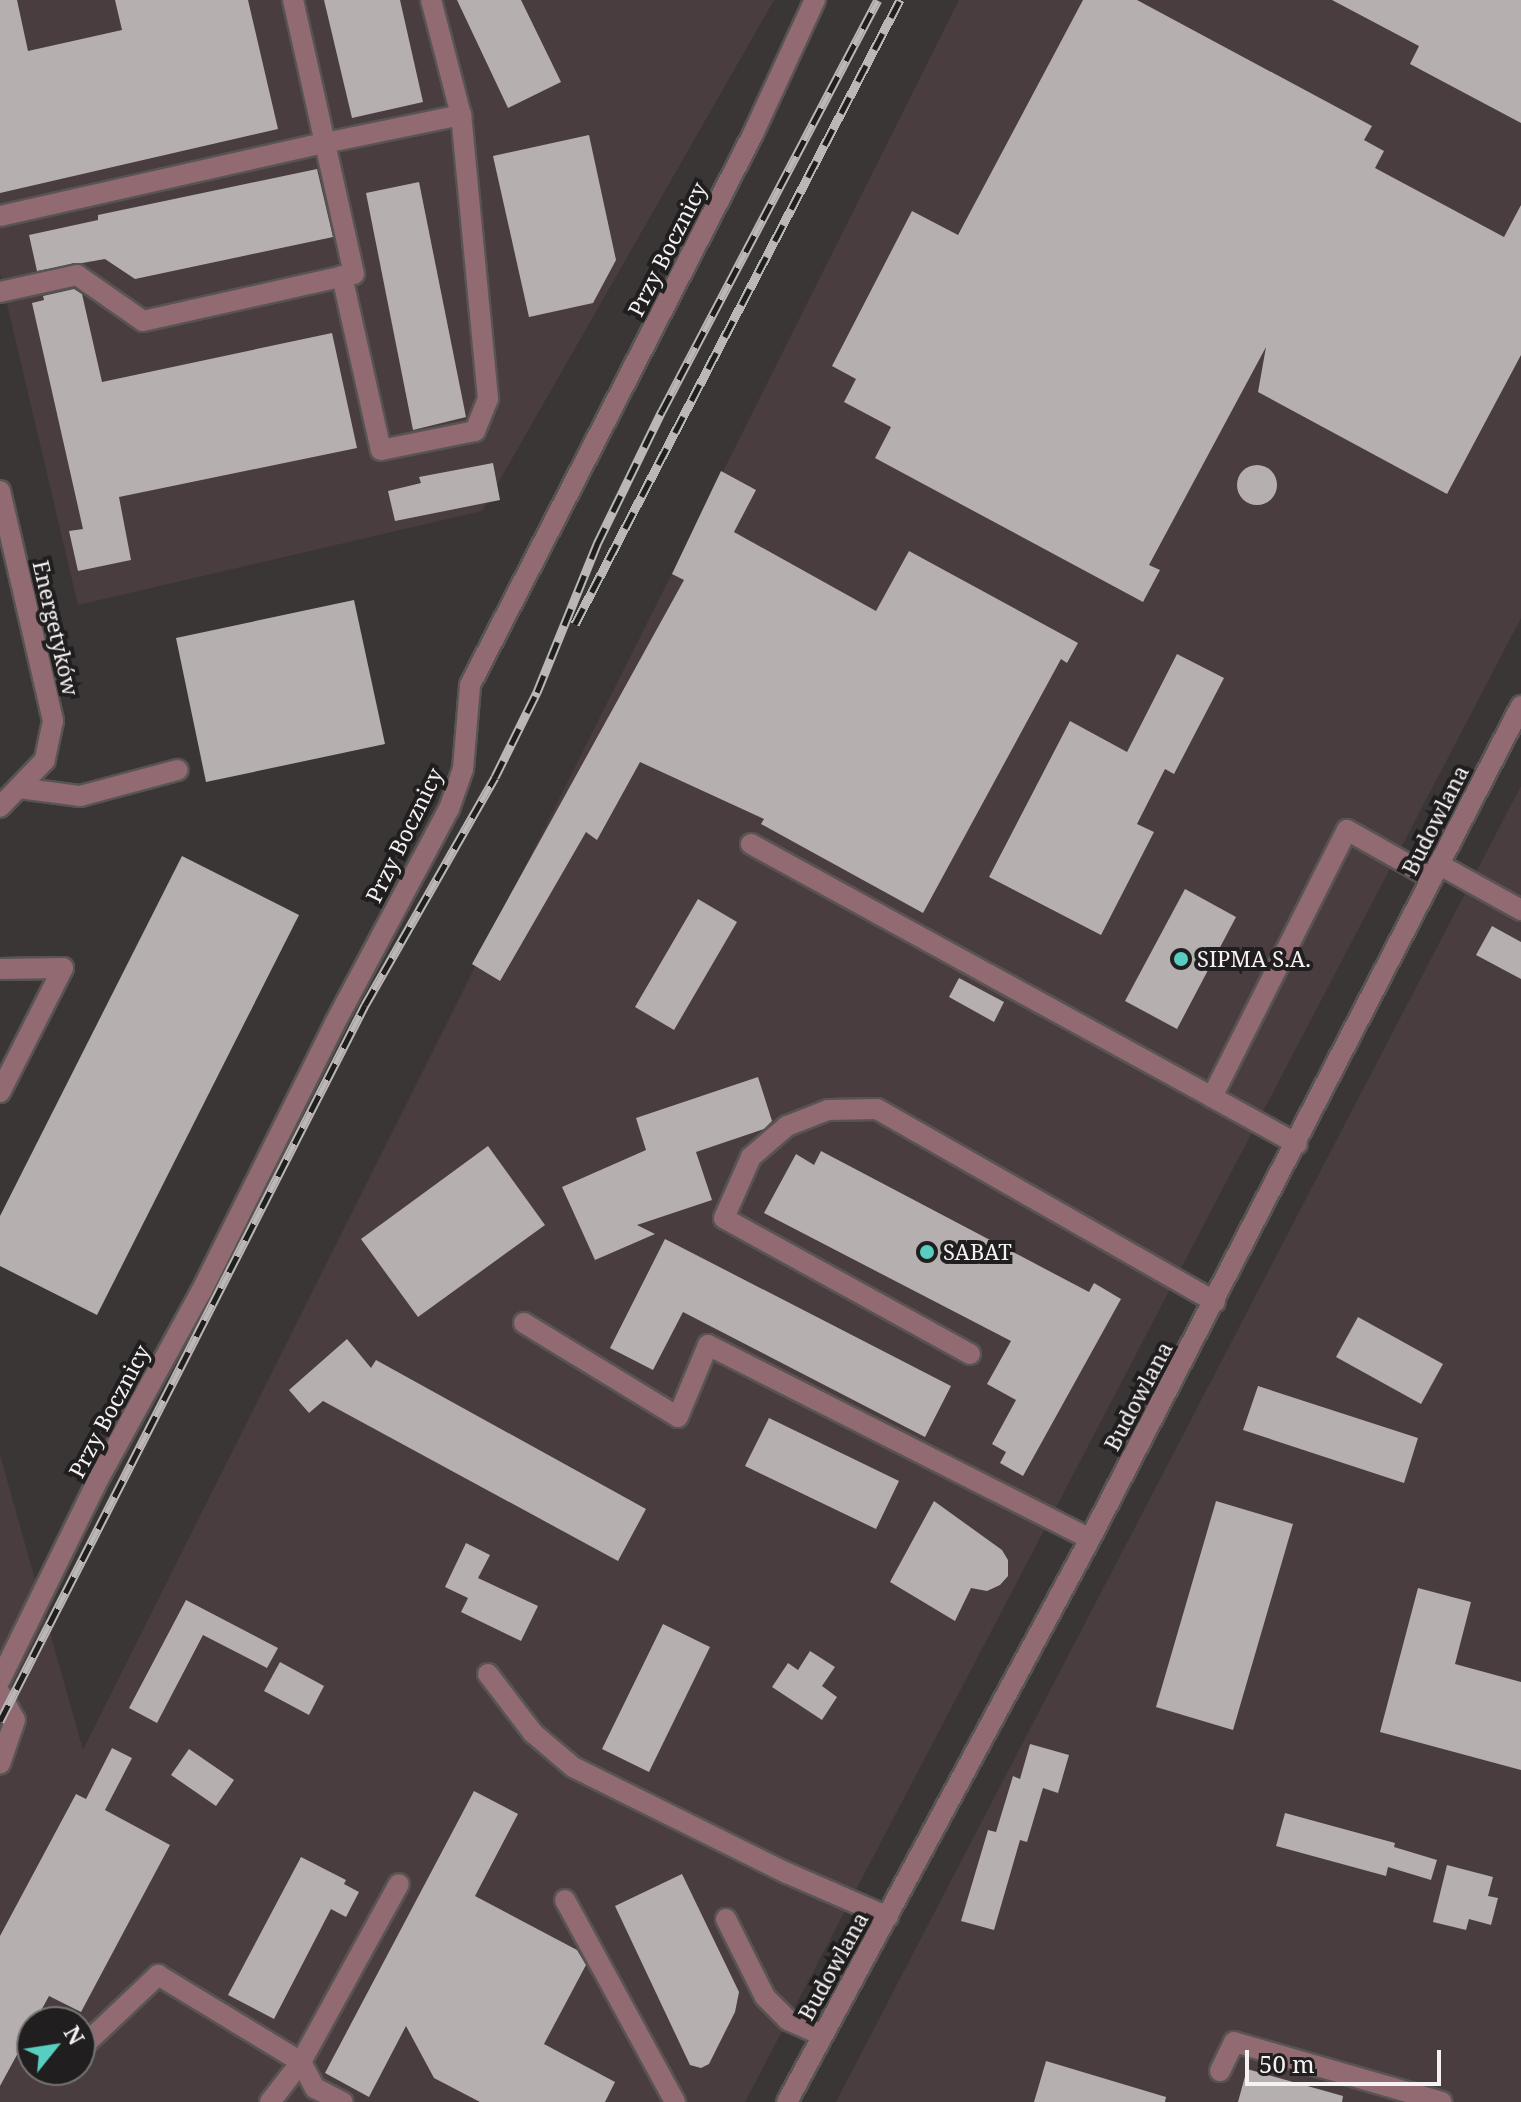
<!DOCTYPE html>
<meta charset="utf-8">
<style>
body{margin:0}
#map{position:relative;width:1521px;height:2102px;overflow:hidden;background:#3b3636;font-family:"Noto Serif",serif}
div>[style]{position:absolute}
.built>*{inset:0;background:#493d3f}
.building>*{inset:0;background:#b5afb0}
.round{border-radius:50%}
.roads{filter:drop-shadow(2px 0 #595454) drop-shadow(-2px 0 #595454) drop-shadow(0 2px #595454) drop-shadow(0 -2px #595454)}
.minor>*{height:20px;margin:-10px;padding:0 10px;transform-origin:10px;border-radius:10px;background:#916a72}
.rail>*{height:9px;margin-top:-4.5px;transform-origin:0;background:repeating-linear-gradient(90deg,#201e1e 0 18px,#bbb7b7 0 36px);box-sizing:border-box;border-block:2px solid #bbb7b7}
.dots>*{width:22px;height:22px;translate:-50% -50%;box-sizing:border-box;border:4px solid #201e1e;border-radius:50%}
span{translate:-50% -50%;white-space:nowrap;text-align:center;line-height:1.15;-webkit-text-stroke:8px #201e1e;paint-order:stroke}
.street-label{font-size:22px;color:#f6f2f3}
.poi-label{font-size:22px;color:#f6f2f3}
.left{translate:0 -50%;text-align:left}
.north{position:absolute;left:16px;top:2006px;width:80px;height:80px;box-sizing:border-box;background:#201e1e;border:2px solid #767373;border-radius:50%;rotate:60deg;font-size:22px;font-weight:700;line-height:32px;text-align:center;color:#f6f2f3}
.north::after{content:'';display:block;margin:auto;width:28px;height:36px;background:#58cec1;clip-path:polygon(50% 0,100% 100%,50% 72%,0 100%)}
.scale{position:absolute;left:1245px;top:2050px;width:196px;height:36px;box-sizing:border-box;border:4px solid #f6f2f3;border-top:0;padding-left:10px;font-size:24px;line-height:28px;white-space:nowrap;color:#f6f2f3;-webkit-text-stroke:6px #201e1e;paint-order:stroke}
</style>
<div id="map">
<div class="built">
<div style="clip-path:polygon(0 0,774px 0,482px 511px,78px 605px,0 274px)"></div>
<div style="clip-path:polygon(evenodd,959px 0,1521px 0,1521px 618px,745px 2102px,0 2102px,0 1455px,83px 1750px,959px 0,32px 2022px,80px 2022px,80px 2070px,32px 2070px,32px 2022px)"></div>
<div style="clip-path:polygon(1521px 786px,1521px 2102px,836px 2102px,917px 1946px)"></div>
</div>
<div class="building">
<div style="clip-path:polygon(0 0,17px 0,28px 51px,122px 30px,115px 0,248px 0,278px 129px,0 193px)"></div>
<div style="clip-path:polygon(324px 0,400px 0,423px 102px,352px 118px)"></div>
<div style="clip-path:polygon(457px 0,521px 0,561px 82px,508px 108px)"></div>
<div style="clip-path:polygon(1083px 0,1137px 0,1372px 126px,1364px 140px,1384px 151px,1375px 168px,1504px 237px,1521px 205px,1521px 355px,1447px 494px,1258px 392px,1266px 347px,1149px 565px,1160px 570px,1143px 602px,875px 458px,891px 427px,844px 402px,856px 379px,832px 366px,912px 211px,958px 235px)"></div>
<div style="clip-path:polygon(1332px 0,1521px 0,1521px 123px,1410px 64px,1419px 46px)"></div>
<div style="clip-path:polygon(589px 135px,616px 260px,593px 303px,529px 317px,493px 156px)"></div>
<div style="clip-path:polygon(317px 169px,333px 237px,135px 279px,105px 259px,37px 271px,29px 235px,98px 220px,98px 215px)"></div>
<div style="clip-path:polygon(419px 182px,466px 417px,413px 430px,366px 193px)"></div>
<div style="clip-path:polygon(74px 289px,82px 294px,102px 382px,332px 333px,357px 448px,119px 497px,131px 560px,78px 571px,69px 531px,83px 529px,32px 303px,44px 300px,43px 296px)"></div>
<div style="clip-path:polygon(493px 463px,500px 500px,395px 521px,388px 491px,421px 483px,419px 477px)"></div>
<div class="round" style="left:1237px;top:465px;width:40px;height:40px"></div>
<div style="clip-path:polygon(721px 471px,756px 490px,734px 532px,876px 611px,909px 551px,1078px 643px,1067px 663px,1061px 659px,923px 913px,761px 824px,764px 819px,640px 762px,597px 840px,586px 832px,500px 981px,472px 964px,684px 580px,672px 574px)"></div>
<div style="clip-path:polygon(354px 600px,385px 744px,206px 782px,176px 638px)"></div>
<div style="clip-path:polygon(1177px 654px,1224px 678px,1174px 774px,1165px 769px,1137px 824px,1154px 832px,1101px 935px,989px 877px,1070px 721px,1127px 752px)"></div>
<div style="clip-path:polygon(182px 856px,299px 915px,97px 1315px,0 1266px,0 1216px)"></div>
<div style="clip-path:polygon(1185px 889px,1236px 917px,1177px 1029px,1125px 1001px)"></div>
<div style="clip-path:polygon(698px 899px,737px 922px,674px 1030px,635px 1007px)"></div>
<div style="clip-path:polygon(1492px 926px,1521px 942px,1521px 979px,1476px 955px)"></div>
<div style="clip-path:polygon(959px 978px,1004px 1002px,994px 1022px,949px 997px)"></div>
<div style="clip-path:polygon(758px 1077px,772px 1121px,764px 1129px,696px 1152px,712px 1200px,637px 1225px,655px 1234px,595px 1260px,562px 1187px,646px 1150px,636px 1118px)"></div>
<div style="clip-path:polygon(488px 1146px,545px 1225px,418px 1317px,361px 1239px)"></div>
<div style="clip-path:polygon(821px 1151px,1089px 1292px,1094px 1283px,1121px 1299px,1023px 1476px,1000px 1463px,1006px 1452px,992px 1444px,1016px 1400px,987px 1384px,1011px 1341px,764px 1213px,796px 1154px,814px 1165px)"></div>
<div style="clip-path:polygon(665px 1239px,951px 1386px,925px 1437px,683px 1312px,653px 1370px,610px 1348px)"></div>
<div style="clip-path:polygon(1358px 1317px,1443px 1364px,1421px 1404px,1336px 1357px)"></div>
<div style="clip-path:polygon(347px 1339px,371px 1368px,376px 1360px,646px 1509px,618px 1561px,323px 1401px,309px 1413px,289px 1390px)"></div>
<div style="clip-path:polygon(1258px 1386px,1418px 1438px,1404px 1483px,1243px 1430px)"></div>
<div style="clip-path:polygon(769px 1418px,899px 1481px,876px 1529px,745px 1466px)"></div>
<div style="clip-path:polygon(934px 1501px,1002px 1550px,1008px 1560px,1008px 1576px,1000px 1585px,987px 1591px,971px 1588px,955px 1621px,890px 1582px)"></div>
<div style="clip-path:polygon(1216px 1501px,1293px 1524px,1233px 1730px,1156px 1707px)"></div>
<div style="clip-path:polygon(466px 1543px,490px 1555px,478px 1578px,538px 1606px,521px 1641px,461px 1612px,468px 1598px,445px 1587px)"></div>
<div style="clip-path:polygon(1418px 1588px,1471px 1602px,1455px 1664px,1521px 1682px,1521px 1770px,1380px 1732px)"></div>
<div style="clip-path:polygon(186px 1600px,278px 1648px,267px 1668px,203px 1635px,157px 1723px,129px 1708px)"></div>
<div style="clip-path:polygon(663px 1624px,710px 1647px,649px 1772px,602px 1749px)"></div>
<div style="clip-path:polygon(810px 1651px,835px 1667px,822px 1686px,837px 1697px,822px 1720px,772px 1687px,788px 1663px,798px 1670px)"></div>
<div style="clip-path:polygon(280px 1662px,324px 1686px,309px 1715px,264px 1691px)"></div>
<div style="clip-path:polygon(1030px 1744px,1069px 1755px,1058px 1793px,1043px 1788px,1027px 1842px,1020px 1840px,994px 1930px,961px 1921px,988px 1830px,996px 1832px,1013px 1776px,1020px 1779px)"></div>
<div style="clip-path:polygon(112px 1748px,132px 1758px,105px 1810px,170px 1845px,81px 2012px,49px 1996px,0 2086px,0 1936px,76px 1794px,86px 1799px)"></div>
<div style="clip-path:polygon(189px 1749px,234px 1780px,216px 1806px,171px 1775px)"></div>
<div style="clip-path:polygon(474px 1791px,518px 1814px,475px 1896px,577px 1950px,586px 1965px,544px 2044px,615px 2082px,605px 2102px,480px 2102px,434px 2078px,406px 2026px,369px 2097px,325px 2073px)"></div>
<div style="clip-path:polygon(1285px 1813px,1395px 1843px,1394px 1847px,1437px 1860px,1431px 1880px,1388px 1867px,1386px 1876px,1276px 1846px)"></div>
<div style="clip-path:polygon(301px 1857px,346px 1880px,344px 1884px,359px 1892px,346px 1917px,331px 1909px,274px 2019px,228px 1995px)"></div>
<div style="clip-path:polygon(1447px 1865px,1493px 1877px,1488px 1896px,1498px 1898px,1491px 1925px,1469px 1919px,1466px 1930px,1433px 1922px)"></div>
<div style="clip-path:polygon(682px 1874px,739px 1992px,735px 2012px,709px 2064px,701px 2068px,690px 2065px,615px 1906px)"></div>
<div style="clip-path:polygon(1046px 2061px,1166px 2097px,1165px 2102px,1034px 2102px)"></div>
<div style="clip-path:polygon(1247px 2069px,1343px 2096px,1342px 2102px,1238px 2102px)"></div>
</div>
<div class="roads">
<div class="minor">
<div style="left:0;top:216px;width:333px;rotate:-12.7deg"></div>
<div style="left:325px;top:143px;width:147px;rotate:-102.6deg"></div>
<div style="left:342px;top:276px;width:178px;rotate:77.4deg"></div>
<div style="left:381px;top:450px;width:96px;rotate:-11.4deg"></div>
<div style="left:475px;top:431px;width:35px;rotate:-68deg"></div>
<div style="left:488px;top:399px;width:285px;rotate:-95.4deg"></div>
<div style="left:0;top:292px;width:79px;rotate:-12.4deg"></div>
<div style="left:77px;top:275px;width:80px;rotate:34.9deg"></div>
<div style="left:143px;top:321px;width:216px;rotate:-12.6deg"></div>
<div style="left:354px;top:274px;width:134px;rotate:-102.5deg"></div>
<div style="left:325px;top:143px;width:139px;rotate:-11.6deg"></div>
<div style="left:461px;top:115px;width:119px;rotate:-104.6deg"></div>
<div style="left:0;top:491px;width:236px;rotate:77deg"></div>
<div style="left:53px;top:721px;width:40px;rotate:102deg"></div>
<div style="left:45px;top:760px;width:65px;rotate:133.8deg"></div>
<div style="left:19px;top:788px;width:62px;rotate:7.5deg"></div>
<div style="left:80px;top:796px;width:101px;rotate:-14.9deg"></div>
<div style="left:751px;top:844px;width:526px;rotate:28.76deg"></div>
<div style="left:1212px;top:1097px;width:299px;rotate:-63.2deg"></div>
<div style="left:1347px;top:830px;width:98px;rotate:29.5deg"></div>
<div style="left:1438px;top:864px;width:95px;rotate:29deg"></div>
<div style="left:0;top:969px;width:63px;rotate:-0.9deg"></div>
<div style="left:63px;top:968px;width:139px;rotate:116.9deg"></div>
<div style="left:1212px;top:1097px;width:97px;rotate:28.9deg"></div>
<div style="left:524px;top:1323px;width:180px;rotate:31.4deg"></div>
<div style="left:678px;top:1417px;width:78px;rotate:-67.4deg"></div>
<div style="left:708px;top:1345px;width:428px;rotate:26.9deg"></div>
<div style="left:970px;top:1354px;width:281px;rotate:-151.1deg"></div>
<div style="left:724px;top:1218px;width:67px;rotate:-66.1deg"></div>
<div style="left:751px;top:1157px;width:48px;rotate:-40.7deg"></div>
<div style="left:787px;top:1126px;width:44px;rotate:-21.3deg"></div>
<div style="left:828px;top:1110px;width:49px;rotate:-1.2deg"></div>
<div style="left:877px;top:1109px;width:389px;rotate:29.7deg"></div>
<div style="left:488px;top:1674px;width:74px;rotate:52.7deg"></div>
<div style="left:533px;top:1733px;width:52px;rotate:40.4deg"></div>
<div style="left:573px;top:1767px;width:239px;rotate:26.4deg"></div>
<div style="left:787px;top:1873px;width:110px;rotate:23.5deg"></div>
<div style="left:0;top:1680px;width:225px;rotate:-63.9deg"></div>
<div style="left:99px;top:1478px;width:212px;rotate:-61.3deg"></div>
<div style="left:201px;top:1292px;width:298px;rotate:-63.5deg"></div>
<div style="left:334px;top:1025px;width:245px;rotate:-62deg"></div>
<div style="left:449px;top:809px;width:42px;rotate:-70.7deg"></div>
<div style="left:463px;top:769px;width:84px;rotate:-85.2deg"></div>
<div style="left:470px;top:685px;width:619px;rotate:-62.81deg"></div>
<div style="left:753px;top:134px;width:148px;rotate:-65.2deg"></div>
<div style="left:0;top:1693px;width:31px;rotate:61deg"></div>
<div style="left:15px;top:1720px;width:46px;rotate:108.8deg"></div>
<div style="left:565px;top:1900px;width:230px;rotate:61.4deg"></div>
<div style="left:726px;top:1919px;width:87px;rotate:63.4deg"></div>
<div style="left:765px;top:1997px;width:33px;rotate:45deg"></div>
<div style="left:788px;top:2020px;width:37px;rotate:24deg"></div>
<div style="left:80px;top:2049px;width:108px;rotate:-43.5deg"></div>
<div style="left:158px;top:1975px;width:167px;rotate:31.3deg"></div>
<div style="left:301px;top:2062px;width:30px;rotate:62deg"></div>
<div style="left:315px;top:2088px;width:31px;rotate:27deg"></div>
<div style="left:1220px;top:2071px;width:32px;rotate:-64deg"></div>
<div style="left:1234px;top:2042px;width:216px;rotate:16.1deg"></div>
<div style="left:54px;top:2073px;width:4px;rotate:-45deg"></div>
<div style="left:270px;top:2102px;width:51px;rotate:-52.2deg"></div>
<div style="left:301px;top:2062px;width:203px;rotate:-61.2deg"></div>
<div style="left:787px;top:2102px;width:639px;rotate:-61.71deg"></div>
<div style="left:1090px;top:1539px;width:938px;rotate:-62.64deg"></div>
</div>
</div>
<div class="rail">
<div style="left:575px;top:624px;width:704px;rotate:-62.49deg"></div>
<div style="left:0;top:1721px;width:804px;rotate:-62.99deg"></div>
<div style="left:365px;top:1005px;width:262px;rotate:-60.3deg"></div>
<div style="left:495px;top:777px;width:95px;rotate:-63.7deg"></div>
<div style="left:537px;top:692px;width:160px;rotate:-67.9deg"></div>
<div style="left:597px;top:544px;width:148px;rotate:-64deg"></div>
<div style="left:662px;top:411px;width:464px;rotate:-62.3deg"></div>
</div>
<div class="dots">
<div style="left:1181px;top:959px;background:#58cec1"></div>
<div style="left:927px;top:1252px;background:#58cec1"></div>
</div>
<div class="street-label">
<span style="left:667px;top:249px;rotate:-63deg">Przy Bocznicy</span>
<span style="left:56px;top:628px;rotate:77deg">Energetyków</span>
<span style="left:1435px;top:820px;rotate:-63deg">Budowlana</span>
<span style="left:404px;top:835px;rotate:-64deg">Przy Bocznicy</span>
<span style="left:1138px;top:1396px;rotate:-62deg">Budowlana</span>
<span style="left:109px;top:1411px;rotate:-62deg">Przy Bocznicy</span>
<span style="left:833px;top:1966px;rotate:-61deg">Budowlana</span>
</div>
<div class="poi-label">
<span class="left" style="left:1197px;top:959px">SIPMA S.A.</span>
<span class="left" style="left:943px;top:1252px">SABAT</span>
</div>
<div class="north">N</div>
<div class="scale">50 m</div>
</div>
